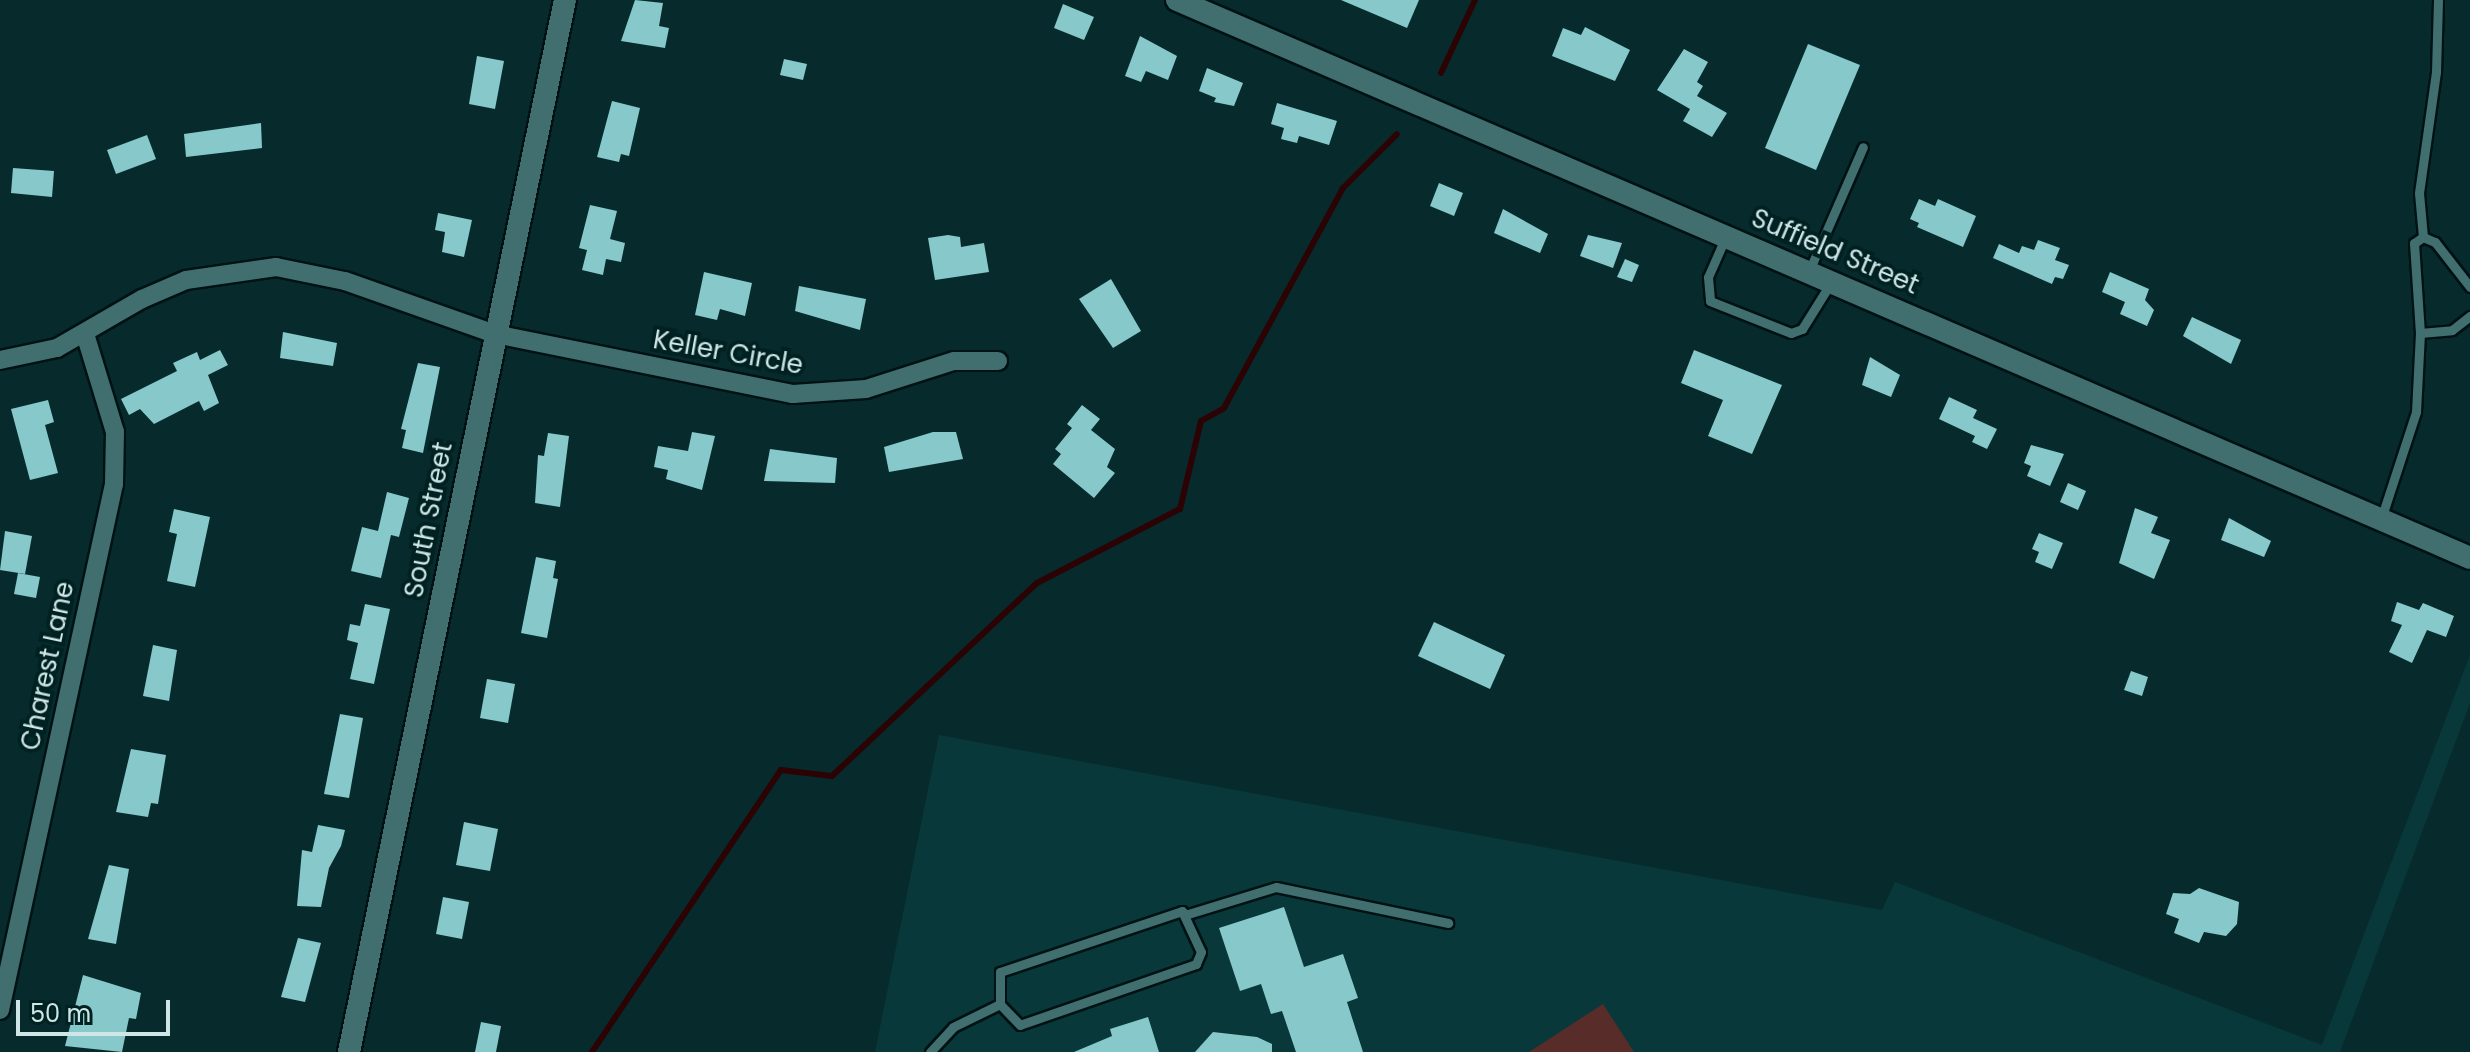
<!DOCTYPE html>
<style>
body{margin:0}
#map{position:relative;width:2470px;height:1052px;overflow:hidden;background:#072b2c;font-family:Poppins,sans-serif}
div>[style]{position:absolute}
.built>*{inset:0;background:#09383a}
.green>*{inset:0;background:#582c29}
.stream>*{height:6px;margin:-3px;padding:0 3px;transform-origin:3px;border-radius:3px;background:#2b0304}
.building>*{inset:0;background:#87c9cb}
.roads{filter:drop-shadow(2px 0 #001213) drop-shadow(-2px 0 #001213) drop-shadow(0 2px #001213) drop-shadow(0 -2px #001213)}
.service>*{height:9px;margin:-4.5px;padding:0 4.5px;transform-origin:4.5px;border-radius:4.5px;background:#416e6f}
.minor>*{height:18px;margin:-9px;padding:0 9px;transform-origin:9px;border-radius:9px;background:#416e6f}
.tertiary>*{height:22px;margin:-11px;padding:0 11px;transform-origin:11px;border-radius:11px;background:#416e6f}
.secondary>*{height:22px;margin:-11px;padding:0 11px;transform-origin:11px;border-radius:11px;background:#416e6f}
span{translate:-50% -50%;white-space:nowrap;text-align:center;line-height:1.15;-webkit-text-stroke:8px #002122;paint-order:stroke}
.street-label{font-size:26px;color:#cfe6e6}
.scale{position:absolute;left:16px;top:1000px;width:154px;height:36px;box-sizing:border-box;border:4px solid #cfe6e6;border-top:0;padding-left:10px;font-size:24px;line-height:28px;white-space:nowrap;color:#cfe6e6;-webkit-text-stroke:6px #002122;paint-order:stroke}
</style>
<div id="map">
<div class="built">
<div style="clip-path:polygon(2470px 655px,2470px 703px,2340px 1052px,875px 1052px,939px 735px,1882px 910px,1895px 882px,2322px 1045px)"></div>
</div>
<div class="green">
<div style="clip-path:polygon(1603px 1004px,1634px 1052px,1529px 1052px)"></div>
</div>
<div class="stream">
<div style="left:1441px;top:73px;width:81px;rotate:-65deg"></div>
<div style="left:592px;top:1052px;width:339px;rotate:-56.2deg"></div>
<div style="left:781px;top:770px;width:51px;rotate:6.7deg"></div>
<div style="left:832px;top:776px;width:282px;rotate:-43.3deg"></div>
<div style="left:1037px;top:583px;width:161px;rotate:-27.4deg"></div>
<div style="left:1180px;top:509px;width:90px;rotate:-76.6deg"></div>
<div style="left:1201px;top:421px;width:26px;rotate:-29deg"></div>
<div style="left:1224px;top:408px;width:250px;rotate:-61.6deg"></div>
<div style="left:1343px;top:188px;width:76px;rotate:-45deg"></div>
</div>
<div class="building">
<div style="clip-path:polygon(635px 0,663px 3px,659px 26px,669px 28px,665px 48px,621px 41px)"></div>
<div style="clip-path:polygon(1341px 0,1419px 0,1407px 28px)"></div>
<div style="clip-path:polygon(1063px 4px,1094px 17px,1084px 40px,1054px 28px)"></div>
<div style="clip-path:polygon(1585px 27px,1630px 50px,1615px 81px,1552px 56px,1563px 28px,1581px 35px)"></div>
<div style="clip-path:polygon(1140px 36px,1177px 56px,1168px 80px,1146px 71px,1141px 82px,1125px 76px)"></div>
<div style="clip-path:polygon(1808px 44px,1860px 65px,1816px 170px,1765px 148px)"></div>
<div style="clip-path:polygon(1684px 49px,1708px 62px,1697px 82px,1703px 86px,1697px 96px,1727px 113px,1712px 137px,1683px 121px,1690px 109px,1657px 90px)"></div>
<div style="clip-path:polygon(477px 56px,504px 61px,495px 109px,469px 104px)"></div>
<div style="clip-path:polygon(784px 59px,807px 64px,803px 80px,780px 75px)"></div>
<div style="clip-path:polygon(1207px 68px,1243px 83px,1234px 106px,1214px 102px,1216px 98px,1199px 91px)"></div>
<div style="clip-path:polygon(612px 101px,640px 108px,629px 156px,621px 154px,619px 162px,597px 157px)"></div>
<div style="clip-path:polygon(1277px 103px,1337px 121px,1329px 145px,1299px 136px,1297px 143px,1281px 139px,1284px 128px,1271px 124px)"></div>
<div style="clip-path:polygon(261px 123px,262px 148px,186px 157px,184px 134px)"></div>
<div style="clip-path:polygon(147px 135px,156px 159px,116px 174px,107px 150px)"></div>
<div style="clip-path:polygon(13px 168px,54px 171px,52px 197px,11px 193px)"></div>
<div style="clip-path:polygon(1439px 183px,1463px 193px,1454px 216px,1430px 206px)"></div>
<div style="clip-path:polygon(1919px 199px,1935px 206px,1938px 199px,1976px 216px,1963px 247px,1917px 227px,1919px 223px,1910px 219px)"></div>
<div style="clip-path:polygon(590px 205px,617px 211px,610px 239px,625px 243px,621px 262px,606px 259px,603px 275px,582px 270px,587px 250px,579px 248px)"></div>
<div style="clip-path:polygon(1503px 209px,1548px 234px,1540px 253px,1494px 233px)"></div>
<div style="clip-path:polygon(438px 213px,472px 220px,464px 257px,442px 252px,445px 232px,435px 230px)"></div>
<div style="clip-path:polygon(948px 235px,960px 237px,961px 247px,984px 243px,989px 272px,935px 280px,928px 238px)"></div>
<div style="clip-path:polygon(1588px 235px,1622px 243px,1613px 268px,1580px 256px)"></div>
<div style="clip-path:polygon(2038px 240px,2060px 248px,2055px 260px,2069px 265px,2063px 279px,2055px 277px,2052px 284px,1993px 258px,1999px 244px,2019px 253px,2022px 246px,2034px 250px)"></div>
<div style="clip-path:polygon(1625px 259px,1639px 265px,1632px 282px,1617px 277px)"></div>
<div style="clip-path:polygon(704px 272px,752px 283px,745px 316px,720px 309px,717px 320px,695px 315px)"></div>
<div style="clip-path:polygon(2110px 272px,2149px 289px,2145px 300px,2154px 310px,2147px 326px,2120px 314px,2125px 302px,2102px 292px)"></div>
<div style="clip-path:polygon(1111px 279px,1141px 331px,1113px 348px,1079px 299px)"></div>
<div style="clip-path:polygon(799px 286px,866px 299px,860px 330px,795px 311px)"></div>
<div style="clip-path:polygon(2192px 317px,2241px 340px,2231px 364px,2183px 336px)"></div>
<div style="clip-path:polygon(283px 332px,337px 343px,333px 366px,280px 358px)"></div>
<div style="clip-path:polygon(220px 350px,228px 365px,208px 375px,219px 403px,204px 411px,199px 401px,154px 424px,140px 409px,129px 415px,121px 399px,177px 371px,173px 363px,197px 352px,200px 360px)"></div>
<div style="clip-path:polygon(1694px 350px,1782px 385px,1752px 454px,1708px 436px,1723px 400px,1681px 383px)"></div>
<div style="clip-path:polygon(1870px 357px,1900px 375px,1891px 397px,1862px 385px)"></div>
<div style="clip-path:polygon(418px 363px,440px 367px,423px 453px,402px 448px,406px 430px,401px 429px)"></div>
<div style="clip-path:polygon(1949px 397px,1977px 410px,1973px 418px,1997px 429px,1987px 449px,1972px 442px,1975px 436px,1939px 419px)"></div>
<div style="clip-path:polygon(48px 400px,54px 422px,45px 425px,58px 473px,30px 480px,11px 409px)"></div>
<div style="clip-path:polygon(1082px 405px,1100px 419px,1091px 430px,1115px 449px,1107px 467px,1115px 473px,1094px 498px,1053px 464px,1061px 454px,1055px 449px,1072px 428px,1067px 424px)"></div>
<div style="clip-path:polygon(692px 432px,715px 436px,702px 490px,666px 479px,668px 470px,654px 467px,658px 446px,688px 451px)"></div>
<div style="clip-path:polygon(933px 432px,956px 432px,963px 459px,889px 472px,884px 447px)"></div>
<div style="clip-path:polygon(548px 433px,569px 436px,560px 507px,535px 503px,538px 455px,544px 456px)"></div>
<div style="clip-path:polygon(2031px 445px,2064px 454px,2050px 486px,2027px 476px,2031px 466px,2024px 463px)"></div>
<div style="clip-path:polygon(770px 449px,837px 458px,835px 483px,764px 481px)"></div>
<div style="clip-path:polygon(2068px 483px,2086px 491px,2078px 510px,2060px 502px)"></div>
<div style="clip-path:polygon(387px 492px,409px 498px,399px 537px,391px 535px,381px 578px,351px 571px,362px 527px,378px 531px)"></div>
<div style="clip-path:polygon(2135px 508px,2158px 517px,2151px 533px,2170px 540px,2154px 579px,2119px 563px)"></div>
<div style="clip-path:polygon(174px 509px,210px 517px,195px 587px,167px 581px,177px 534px,169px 532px)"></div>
<div style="clip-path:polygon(2229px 518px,2271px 541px,2264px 557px,2221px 540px)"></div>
<div style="clip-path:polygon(5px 531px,32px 536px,25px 574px,0 570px)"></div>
<div style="clip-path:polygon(2039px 533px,2063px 543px,2052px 569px,2035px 562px,2039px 552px,2032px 549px)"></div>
<div style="clip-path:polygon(536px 557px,556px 561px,553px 578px,558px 579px,547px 638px,521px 633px)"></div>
<div style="clip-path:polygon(18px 573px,40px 577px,36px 598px,14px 594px)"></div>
<div style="clip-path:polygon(2397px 602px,2419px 610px,2423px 603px,2454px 616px,2446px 637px,2427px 630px,2412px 663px,2389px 652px,2402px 625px,2391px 621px)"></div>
<div style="clip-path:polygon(365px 604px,390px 609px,374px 684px,350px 679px,358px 643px,347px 640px,350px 624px,360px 626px)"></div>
<div style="clip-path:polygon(1434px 622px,1505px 655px,1490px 689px,1418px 656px)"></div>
<div style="clip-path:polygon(153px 645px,177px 650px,169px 701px,143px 696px)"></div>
<div style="clip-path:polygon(2131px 671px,2148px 677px,2142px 696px,2124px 690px)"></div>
<div style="clip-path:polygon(487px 679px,515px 684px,508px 723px,480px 718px)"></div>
<div style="clip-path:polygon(340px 714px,363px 718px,349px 798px,324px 794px)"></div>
<div style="clip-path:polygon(131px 749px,166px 755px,158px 804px,151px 803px,148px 817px,116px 812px)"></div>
<div style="clip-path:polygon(464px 822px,498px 829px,490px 871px,456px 865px)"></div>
<div style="clip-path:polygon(318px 825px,345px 830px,341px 846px,329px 868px,321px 907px,297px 906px,302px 850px,312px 852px)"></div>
<div style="clip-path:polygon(109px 865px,129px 869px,116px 944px,88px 939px)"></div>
<div style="clip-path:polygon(2199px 888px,2239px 902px,2237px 924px,2226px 936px,2204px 932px,2199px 943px,2174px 933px,2179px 919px,2166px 914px,2173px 893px,2190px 894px)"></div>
<div style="clip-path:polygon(443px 897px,469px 902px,462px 939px,436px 934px)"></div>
<div style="clip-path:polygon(1284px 907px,1304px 967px,1343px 954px,1358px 998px,1347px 1002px,1363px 1052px,1296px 1052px,1282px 1011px,1271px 1014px,1261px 984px,1240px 991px,1219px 928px)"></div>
<div style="clip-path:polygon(298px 938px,321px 943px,305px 1002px,281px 997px)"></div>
<div style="clip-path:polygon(83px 975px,141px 993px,136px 1019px,129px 1018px,122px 1052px,65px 1046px)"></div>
<div style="clip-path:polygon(1148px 1017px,1159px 1052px,1074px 1052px,1112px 1036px,1110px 1029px)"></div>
<div style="clip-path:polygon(481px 1022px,501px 1026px,496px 1052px,475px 1052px)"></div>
<div style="clip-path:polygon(1213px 1032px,1257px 1037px,1272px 1044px,1272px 1052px,1195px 1052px)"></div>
</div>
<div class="roads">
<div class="service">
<div style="left:1726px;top:236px;width:45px;rotate:113.7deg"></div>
<div style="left:1708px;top:277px;width:24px;rotate:85deg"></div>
<div style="left:1710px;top:301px;width:87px;rotate:21.6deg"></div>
<div style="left:1791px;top:333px;width:12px;rotate:-20deg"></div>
<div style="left:1802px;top:329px;width:53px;rotate:-58.1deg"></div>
<div style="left:2423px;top:237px;width:44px;rotate:-95.2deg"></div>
<div style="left:2419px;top:193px;width:122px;rotate:-82deg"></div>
<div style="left:2436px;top:72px;width:72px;rotate:-88.4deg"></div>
<div style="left:2423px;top:237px;width:11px;rotate:146deg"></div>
<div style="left:2414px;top:243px;width:90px;rotate:86.2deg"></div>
<div style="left:2420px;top:333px;width:32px;rotate:-5deg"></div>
<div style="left:2452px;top:330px;width:23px;rotate:-38deg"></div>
<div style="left:2423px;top:237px;width:13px;rotate:23deg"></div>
<div style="left:2435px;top:242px;width:57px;rotate:52.1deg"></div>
<div style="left:1809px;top:271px;width:135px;rotate:-66.5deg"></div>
<div style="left:2381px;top:519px;width:113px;rotate:-71.9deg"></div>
<div style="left:2416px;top:412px;width:79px;rotate:-87.1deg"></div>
<div style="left:1182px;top:911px;width:45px;rotate:65.1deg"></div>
<div style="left:1201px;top:952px;width:13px;rotate:113deg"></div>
<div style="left:1196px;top:964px;width:186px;rotate:160.9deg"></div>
<div style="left:1020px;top:1025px;width:29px;rotate:-134deg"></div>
<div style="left:1000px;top:1004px;width:32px;rotate:-90deg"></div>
<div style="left:1000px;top:972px;width:192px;rotate:-18.5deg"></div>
<div style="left:1188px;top:914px;width:92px;rotate:-17.1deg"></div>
<div style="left:1276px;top:887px;width:176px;rotate:11.8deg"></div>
<div style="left:930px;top:1052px;width:34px;rotate:-47deg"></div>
<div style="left:953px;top:1027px;width:52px;rotate:-26.1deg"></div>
</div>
<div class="minor">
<div style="left:0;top:360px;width:58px;rotate:-11.9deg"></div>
<div style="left:57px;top:348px;width:98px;rotate:-30deg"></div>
<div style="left:142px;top:299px;width:48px;rotate:-23.4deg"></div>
<div style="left:186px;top:280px;width:91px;rotate:-8.2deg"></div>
<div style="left:276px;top:267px;width:70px;rotate:11.5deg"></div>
<div style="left:345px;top:281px;width:159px;rotate:19.5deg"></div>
<div style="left:495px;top:334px;width:304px;rotate:11.4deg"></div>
<div style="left:793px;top:394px;width:73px;rotate:-3.9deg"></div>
<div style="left:866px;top:389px;width:92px;rotate:-17.7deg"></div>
<div style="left:954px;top:361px;width:44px"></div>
<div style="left:0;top:1010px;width:538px;rotate:-77.77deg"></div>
<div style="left:114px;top:484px;width:52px;rotate:-88.9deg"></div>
<div style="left:115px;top:432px;width:102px;rotate:-107deg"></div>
</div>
<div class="tertiary">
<div style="left:349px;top:1052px;width:1074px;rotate:-78.4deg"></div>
</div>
<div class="secondary">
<div style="left:1177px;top:0;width:1408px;rotate:23.34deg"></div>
</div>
</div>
<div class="street-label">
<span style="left:1835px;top:252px;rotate:23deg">Suffield Street</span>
<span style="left:728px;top:353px;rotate:10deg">Keller Circle</span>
<span style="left:429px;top:520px;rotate:-79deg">South Street</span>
<span style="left:48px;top:666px;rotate:-78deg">Charest Lane</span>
</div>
<div class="scale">50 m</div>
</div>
